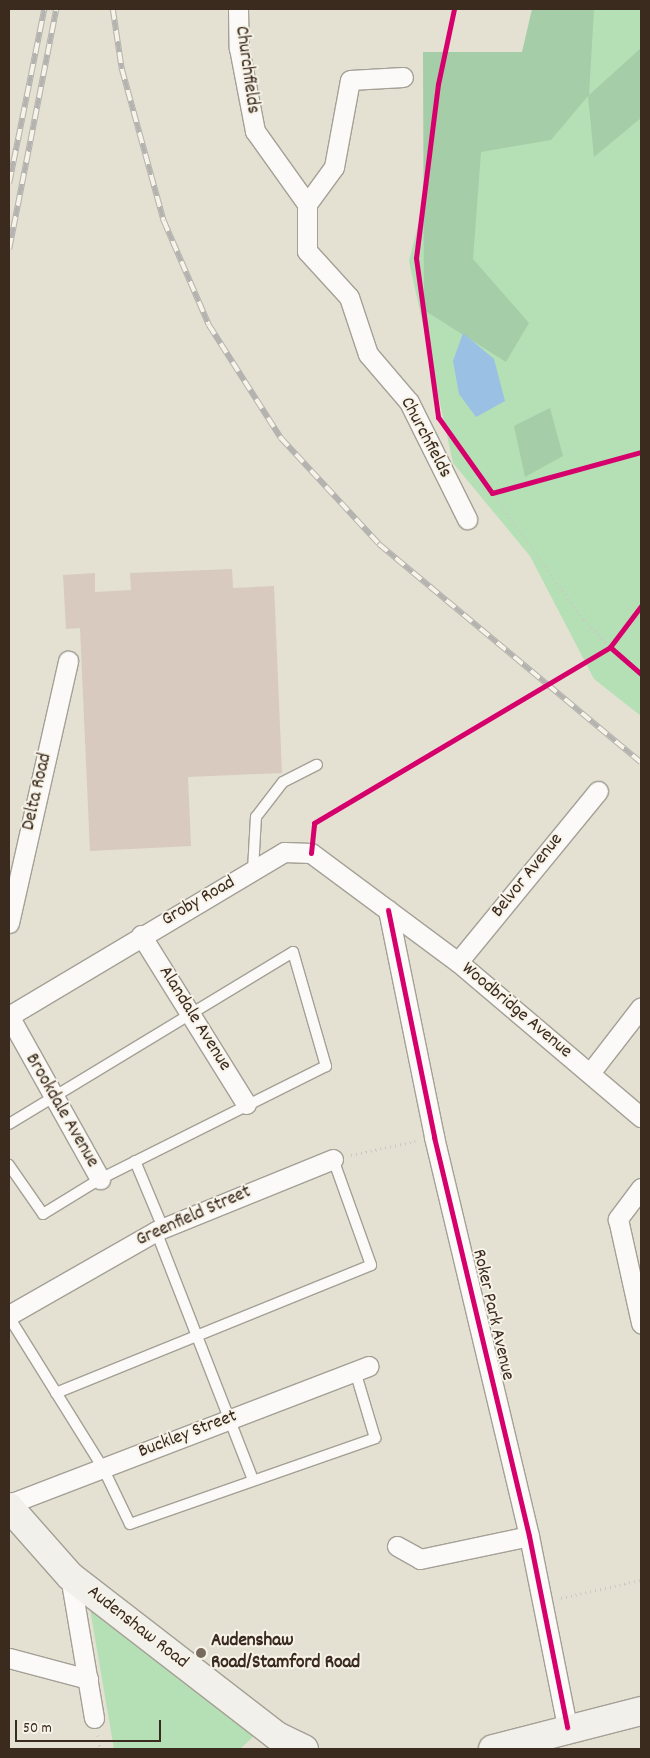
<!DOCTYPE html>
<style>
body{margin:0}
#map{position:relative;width:650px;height:1758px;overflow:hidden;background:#e4e1d2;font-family:Dekko,sans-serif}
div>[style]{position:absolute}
.green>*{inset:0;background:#b5dfb5}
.forest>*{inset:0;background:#a5cda7}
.water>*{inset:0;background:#9ac0e3}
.building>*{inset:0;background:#d8cabf}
.path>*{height:3px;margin-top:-1.5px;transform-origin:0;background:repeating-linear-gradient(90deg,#cac8c4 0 1px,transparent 0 5px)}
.roads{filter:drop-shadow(1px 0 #a4a096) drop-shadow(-1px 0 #a4a096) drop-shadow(0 1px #a4a096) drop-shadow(0 -1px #a4a096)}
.lane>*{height:10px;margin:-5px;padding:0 5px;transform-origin:5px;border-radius:5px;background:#fbfaf8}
.street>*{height:19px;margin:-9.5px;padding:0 9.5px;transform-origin:9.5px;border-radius:9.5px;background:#fbfaf8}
.secondary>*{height:28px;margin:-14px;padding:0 14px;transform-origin:14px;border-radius:14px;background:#f2f0ea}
.rail>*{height:5.5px;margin-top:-2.75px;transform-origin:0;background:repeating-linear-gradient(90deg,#f7f3e8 0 11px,#b5b3af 0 22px);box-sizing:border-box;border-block:1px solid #b5b3af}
.cycleway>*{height:5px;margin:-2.5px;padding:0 2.5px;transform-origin:2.5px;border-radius:2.5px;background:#d6006c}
.dots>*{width:14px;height:14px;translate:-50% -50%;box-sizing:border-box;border:2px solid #f7f3e8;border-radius:50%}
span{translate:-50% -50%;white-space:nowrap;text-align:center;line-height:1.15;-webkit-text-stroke:4px #f7f3e8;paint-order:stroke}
.street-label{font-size:19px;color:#3b2a1e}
.poi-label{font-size:19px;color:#3b2a1e;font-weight:700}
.left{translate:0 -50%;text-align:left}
.frame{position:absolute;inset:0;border:10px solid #3b2a1e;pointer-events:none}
.scale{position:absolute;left:15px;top:1720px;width:146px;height:22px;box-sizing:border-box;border:2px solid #3b2a1e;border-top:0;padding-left:6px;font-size:15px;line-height:18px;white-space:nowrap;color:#3b2a1e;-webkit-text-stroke:4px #f7f3e8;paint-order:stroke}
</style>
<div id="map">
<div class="green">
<div style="clip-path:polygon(543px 9px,641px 9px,641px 716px,594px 679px,530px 556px,453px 463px,409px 261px,449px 105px,537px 100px)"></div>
<div style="clip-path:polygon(89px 1603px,254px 1736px,240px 1749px,114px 1749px)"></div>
</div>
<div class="forest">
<div style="clip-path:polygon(532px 9px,594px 9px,589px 95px,641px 48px,641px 118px,594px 157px,588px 96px,551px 140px,481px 152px,473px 259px,529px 323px,506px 362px,424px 310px,423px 52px,522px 52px)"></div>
<div style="clip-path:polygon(550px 408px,563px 456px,525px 477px,514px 426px)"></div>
</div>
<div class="water">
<div style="clip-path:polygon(463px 333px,494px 359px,505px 401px,476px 417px,459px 394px,453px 361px)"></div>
</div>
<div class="building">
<div style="clip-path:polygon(232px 569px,233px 588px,274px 586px,282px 773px,188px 777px,191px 846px,90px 851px,80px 628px,66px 629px,63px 575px,95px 573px,95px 592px,131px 590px,130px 573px)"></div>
</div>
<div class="path">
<div style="left:492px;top:493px;width:157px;rotate:54.1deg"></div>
<div style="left:584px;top:620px;width:37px;rotate:46deg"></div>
<div style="left:610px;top:647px;width:46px;rotate:-47.6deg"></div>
<div style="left:351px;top:1155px;width:66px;rotate:-12.3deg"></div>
<div style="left:561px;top:1598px;width:82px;rotate:-12.7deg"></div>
<div style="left:98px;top:1735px;width:14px;rotate:82deg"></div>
</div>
<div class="roads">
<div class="lane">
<div style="left:253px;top:870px;width:53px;rotate:-86.8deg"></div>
<div style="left:256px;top:817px;width:44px;rotate:-52.4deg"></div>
<div style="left:283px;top:782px;width:38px;rotate:-27deg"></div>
<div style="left:9px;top:1124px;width:332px;rotate:-31.2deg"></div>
<div style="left:293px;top:952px;width:119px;rotate:73.9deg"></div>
<div style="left:326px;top:1066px;width:253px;rotate:153.4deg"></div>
<div style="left:100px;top:1179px;width:67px;rotate:148.4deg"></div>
<div style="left:43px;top:1214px;width:60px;rotate:-124.8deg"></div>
<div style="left:135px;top:1161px;width:73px;rotate:67.3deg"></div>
<div style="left:156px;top:1231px;width:267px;rotate:68.7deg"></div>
<div style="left:9px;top:1317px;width:178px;rotate:58.1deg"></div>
<div style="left:103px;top:1468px;width:62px;rotate:64.3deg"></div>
<div style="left:130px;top:1524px;width:260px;rotate:-19.3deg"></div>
<div style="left:375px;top:1438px;width:70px;rotate:-106.6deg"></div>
<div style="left:56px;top:1393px;width:340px;rotate:-22.1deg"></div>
<div style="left:371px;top:1265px;width:113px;rotate:-109.7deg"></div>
</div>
<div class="street">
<div style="left:238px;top:9px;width:39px;rotate:89deg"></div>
<div style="left:239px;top:48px;width:85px;rotate:79.1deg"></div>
<div style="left:255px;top:131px;width:90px;rotate:54.5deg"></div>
<div style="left:307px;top:204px;width:46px;rotate:-53.9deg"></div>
<div style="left:334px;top:167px;width:88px;rotate:-79.6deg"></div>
<div style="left:350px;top:80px;width:53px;rotate:-3.2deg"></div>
<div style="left:307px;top:204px;width:47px;rotate:90deg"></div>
<div style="left:307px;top:251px;width:62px;rotate:47.6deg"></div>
<div style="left:349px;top:297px;width:60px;rotate:71.6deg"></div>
<div style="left:368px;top:354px;width:63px;rotate:49.5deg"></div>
<div style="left:409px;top:402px;width:131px;rotate:63.6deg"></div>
<div style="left:388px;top:910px;width:232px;rotate:78.5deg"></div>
<div style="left:434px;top:1137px;width:410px;rotate:76.6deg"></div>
<div style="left:529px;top:1536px;width:195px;rotate:78.7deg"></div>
<div style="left:9px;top:923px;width:269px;rotate:-77.3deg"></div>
<div style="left:141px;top:935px;width:199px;rotate:58.1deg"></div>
<div style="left:458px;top:962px;width:221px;rotate:-50.7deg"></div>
<div style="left:9px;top:1016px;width:320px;rotate:-30.8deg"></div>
<div style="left:284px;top:852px;width:27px;rotate:2deg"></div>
<div style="left:311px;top:853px;width:183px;rotate:36.6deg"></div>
<div style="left:458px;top:962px;width:240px;rotate:40.3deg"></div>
<div style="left:9px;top:1016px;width:187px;rotate:60.8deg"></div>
<div style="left:590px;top:1073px;width:83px;rotate:-52.3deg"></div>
<div style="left:641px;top:1188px;width:39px;rotate:127deg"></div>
<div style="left:618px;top:1219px;width:107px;rotate:77.5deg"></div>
<div style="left:9px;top:1315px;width:169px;rotate:-29.7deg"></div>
<div style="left:156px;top:1231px;width:191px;rotate:-22.1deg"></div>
<div style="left:9px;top:1504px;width:385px;rotate:-21deg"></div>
<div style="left:397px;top:1546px;width:26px;rotate:29deg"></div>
<div style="left:420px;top:1559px;width:111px;rotate:-11.9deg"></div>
<div style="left:70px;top:1576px;width:144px;rotate:80.4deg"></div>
<div style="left:9px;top:1658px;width:82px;rotate:14.9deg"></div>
</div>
<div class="secondary">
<div style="left:9px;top:1507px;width:92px;rotate:48.5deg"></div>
<div style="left:70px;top:1576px;width:262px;rotate:37.7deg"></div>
<div style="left:277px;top:1736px;width:30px;rotate:26deg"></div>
<div style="left:493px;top:1749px;width:153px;rotate:-14.4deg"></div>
</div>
</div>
<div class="rail">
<div style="left:113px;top:9px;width:61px;rotate:81.5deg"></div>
<div style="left:122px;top:69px;width:158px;rotate:74.6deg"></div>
<div style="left:164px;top:221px;width:113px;rotate:66.6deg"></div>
<div style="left:209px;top:325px;width:134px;rotate:57.5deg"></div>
<div style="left:281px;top:438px;width:144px;rotate:47.2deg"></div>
<div style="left:379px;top:544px;width:341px;rotate:39.8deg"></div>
<div style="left:9px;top:183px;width:177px;rotate:-78.6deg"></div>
<div style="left:9px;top:249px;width:245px;rotate:-78.9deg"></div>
</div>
<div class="cycleway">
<div style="left:454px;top:9px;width:77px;rotate:102deg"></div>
<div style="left:438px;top:84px;width:175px;rotate:97.2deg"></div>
<div style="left:416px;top:258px;width:161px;rotate:82.1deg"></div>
<div style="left:438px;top:417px;width:93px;rotate:54.6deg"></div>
<div style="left:492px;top:493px;width:155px;rotate:-15.4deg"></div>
<div style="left:641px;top:606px;width:51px;rotate:127.1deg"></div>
<div style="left:610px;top:647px;width:41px;rotate:41.1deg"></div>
<div style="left:311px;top:853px;width:30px;rotate:-84deg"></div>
<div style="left:314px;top:823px;width:344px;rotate:-30.7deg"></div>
<div style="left:388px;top:910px;width:232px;rotate:78.5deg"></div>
<div style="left:434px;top:1137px;width:410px;rotate:76.6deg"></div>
<div style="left:529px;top:1536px;width:195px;rotate:78.7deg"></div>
</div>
<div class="dots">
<div style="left:201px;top:1653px;background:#766a5d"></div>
</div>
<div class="street-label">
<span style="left:246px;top:70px;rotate:82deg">Churchfields</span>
<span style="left:425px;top:438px;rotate:62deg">Churchfields</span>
<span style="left:38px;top:792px;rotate:-77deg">Delta Road</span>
<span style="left:528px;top:876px;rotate:-51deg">Belvor Avenue</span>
<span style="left:199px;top:902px;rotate:-30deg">Groby Road</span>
<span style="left:516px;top:1011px;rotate:40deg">Woodbridge Avenue</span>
<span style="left:194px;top:1019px;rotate:58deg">Alandale Avenue</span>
<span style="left:61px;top:1111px;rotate:60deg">Brookdale Avenue</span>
<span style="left:194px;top:1217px;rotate:-24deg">Greenfield Street</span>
<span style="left:492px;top:1315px;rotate:77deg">Roker Park Avenue</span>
<span style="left:188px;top:1435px;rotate:-21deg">Buckley Street</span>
<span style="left:137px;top:1628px;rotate:38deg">Audenshaw Road</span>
</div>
<div class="poi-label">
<span class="left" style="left:211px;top:1653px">Audenshaw<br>Road/Stamford Road</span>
</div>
<div class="frame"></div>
<div class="scale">50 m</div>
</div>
